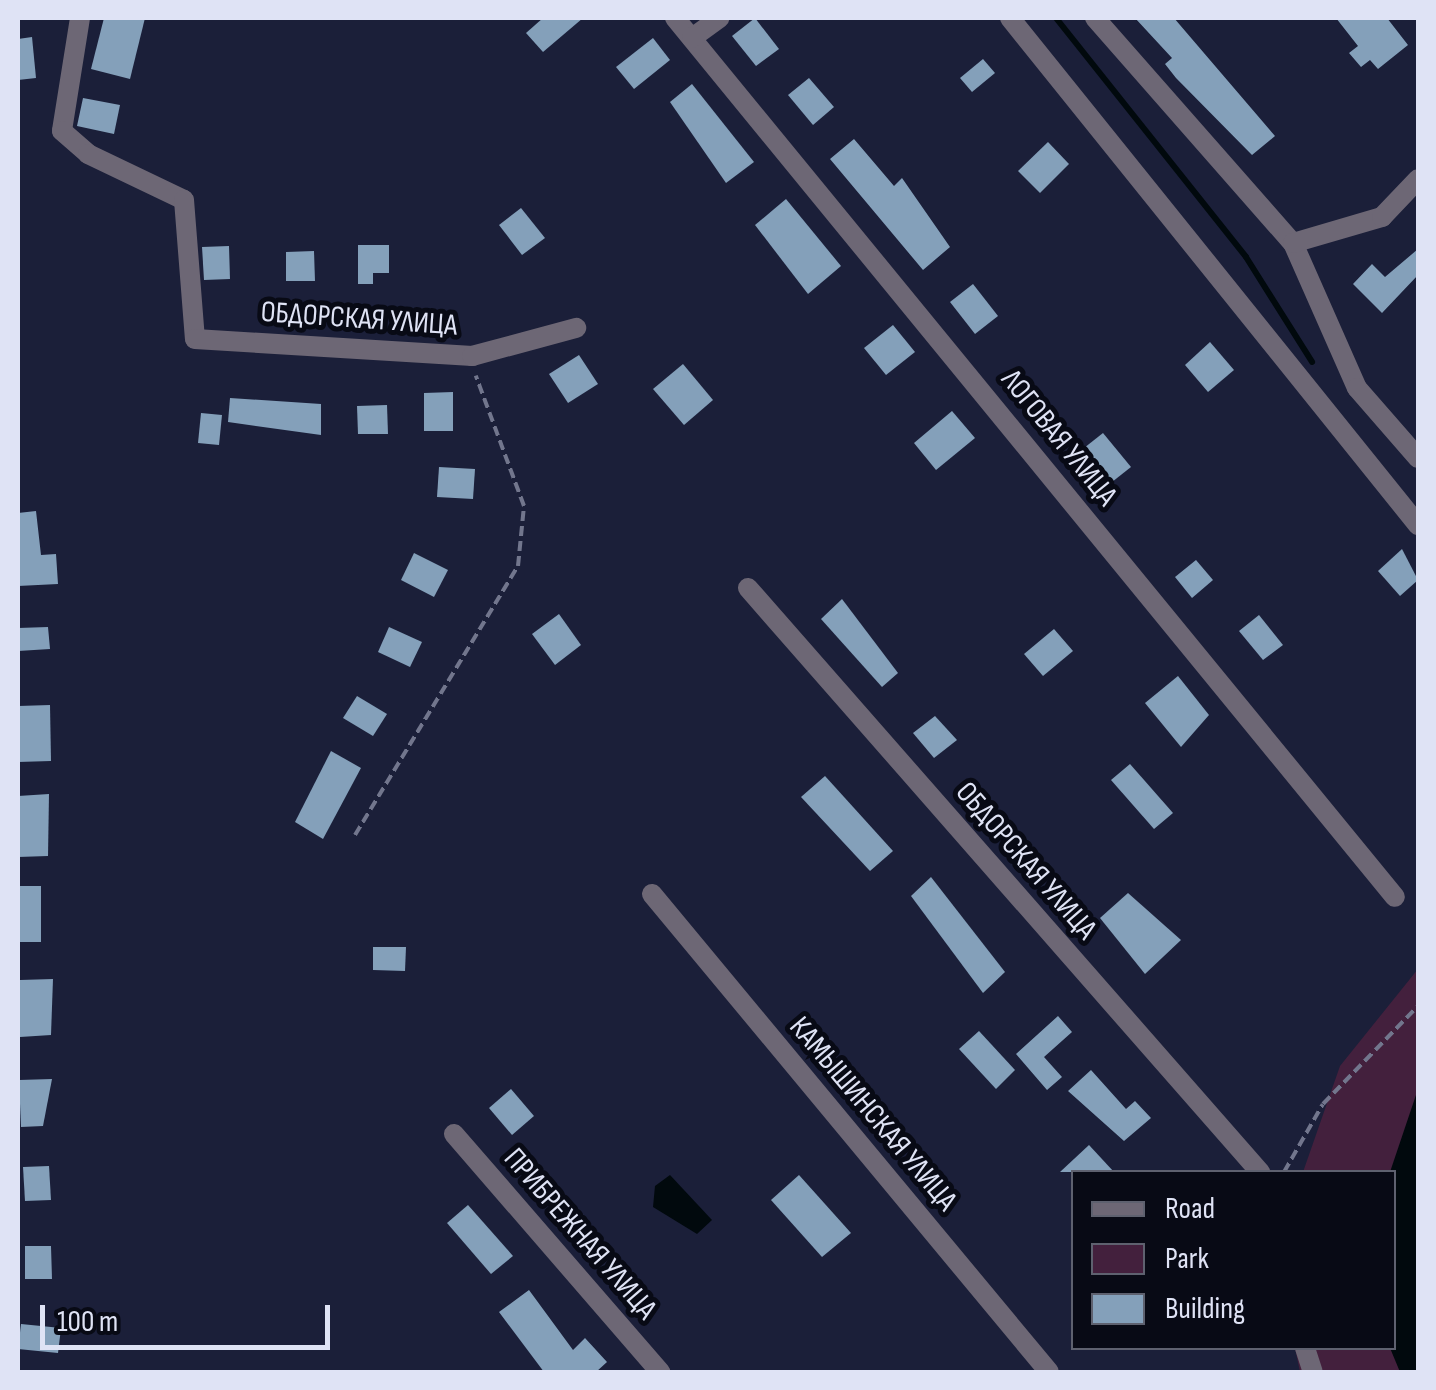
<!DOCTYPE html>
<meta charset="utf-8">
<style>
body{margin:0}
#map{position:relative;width:1436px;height:1390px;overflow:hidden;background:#1b1f39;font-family:"Sofia Sans Condensed",sans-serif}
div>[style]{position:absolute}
.green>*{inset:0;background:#43203d}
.water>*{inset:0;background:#01090d}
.stream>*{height:6px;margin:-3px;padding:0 3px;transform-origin:3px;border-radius:3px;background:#01090d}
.building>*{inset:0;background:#84a0ba}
.path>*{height:4px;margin-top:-2px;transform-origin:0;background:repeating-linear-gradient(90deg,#72768d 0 10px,transparent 0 15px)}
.street>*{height:20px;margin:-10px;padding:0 10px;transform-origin:10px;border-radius:10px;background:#6d6775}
span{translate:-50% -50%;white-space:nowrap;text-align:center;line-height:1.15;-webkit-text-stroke:10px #080a15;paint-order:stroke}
.street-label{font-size:30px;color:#dfe3f5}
.frame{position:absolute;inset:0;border:20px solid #dfe3f5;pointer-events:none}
.legend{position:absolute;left:1071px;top:1170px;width:325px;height:180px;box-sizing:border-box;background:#080a15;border:2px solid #5e616f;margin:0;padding:12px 18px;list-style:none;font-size:30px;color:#dfe3f5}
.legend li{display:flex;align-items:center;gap:20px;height:50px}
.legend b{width:50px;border:2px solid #5e616f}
.scale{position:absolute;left:40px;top:1305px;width:290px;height:45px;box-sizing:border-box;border:5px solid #dfe3f5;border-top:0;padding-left:12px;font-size:30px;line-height:35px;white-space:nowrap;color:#dfe3f5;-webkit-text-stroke:8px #080a15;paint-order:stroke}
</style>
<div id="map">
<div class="green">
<div style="clip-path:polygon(1418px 969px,1418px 1372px,1300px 1372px,1295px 1348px,1394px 1348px,1394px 1172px,1303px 1172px,1340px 1066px)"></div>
</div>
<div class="water">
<div style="clip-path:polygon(1418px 1089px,1418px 1372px,1400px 1372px,1390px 1348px,1390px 1172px)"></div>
<div style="clip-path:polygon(670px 1175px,712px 1220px,697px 1234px,653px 1207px,655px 1186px)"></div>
</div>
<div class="stream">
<div style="left:1056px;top:18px;width:305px;rotate:51.5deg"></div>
<div style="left:1246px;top:257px;width:124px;rotate:57.8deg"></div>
</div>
<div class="building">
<div style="clip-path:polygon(104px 18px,145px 18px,130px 79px,91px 69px)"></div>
<div style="clip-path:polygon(543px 18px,583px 18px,543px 52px,526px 33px)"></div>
<div style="clip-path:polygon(755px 18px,779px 49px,756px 66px,732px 36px)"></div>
<div style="clip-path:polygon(1135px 18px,1174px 18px,1275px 136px,1252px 155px,1176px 78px,1165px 64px,1172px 58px)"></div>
<div style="clip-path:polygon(1336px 18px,1387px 18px,1408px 45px,1378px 69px,1370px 60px,1361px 67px,1349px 53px,1358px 46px)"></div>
<div style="clip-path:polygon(32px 37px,36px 78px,18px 80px,18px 39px)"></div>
<div style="clip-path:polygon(653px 38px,670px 60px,634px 89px,616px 67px)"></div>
<div style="clip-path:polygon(983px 59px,995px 73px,972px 92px,960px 78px)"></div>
<div style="clip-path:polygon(809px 78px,834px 107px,813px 125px,788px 95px)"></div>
<div style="clip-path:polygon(692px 84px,754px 162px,726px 183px,670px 102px)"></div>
<div style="clip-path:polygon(83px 98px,120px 105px,114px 134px,77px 126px)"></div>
<div style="clip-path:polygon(854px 139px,894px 186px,902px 178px,950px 247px,923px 270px,830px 159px)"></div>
<div style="clip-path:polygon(1048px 142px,1069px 164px,1040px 193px,1018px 171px)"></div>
<div style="clip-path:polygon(786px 199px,841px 266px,808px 294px,755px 225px)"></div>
<div style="clip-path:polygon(521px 208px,545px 238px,522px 255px,499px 225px)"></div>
<div style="clip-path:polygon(358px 245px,389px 245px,389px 273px,373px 273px,373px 284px,358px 284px)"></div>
<div style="clip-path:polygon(229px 246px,230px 279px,204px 280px,202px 247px)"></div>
<div style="clip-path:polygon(1418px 249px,1418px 275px,1382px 313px,1353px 284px,1372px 264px,1385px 277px)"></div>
<div style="clip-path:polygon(314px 251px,315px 281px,286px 281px,286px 252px)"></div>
<div style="clip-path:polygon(973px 284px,998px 316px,975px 334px,950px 302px)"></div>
<div style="clip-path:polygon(893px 325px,915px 352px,886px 375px,864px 348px)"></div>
<div style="clip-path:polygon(1210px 342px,1234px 370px,1208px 392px,1185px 365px)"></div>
<div style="clip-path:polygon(579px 355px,598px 384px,568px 403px,549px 374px)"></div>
<div style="clip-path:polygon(683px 364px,713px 400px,684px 425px,653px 389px)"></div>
<div style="clip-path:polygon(453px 392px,453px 431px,424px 431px,424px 393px)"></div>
<div style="clip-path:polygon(230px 398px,321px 404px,321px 435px,228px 422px)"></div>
<div style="clip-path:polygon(387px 405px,388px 434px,358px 434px,357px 406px)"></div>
<div style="clip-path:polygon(952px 411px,975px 438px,936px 470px,914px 443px)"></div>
<div style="clip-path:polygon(201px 413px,222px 415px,219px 445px,198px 443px)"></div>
<div style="clip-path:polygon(1103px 433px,1131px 467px,1112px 482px,1084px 448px)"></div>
<div style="clip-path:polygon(439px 467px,475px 469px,473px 499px,437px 497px)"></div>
<div style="clip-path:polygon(36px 511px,41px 555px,56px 554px,58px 584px,18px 586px,18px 513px)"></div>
<div style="clip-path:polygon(1402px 549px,1418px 580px,1400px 596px,1378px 571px)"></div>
<div style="clip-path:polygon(414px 553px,448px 570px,434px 597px,401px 580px)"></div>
<div style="clip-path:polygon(1196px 560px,1213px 580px,1192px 598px,1175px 577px)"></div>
<div style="clip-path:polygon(842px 599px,898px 673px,882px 687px,821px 619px)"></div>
<div style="clip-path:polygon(559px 614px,581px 645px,555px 665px,532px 634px)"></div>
<div style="clip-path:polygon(1259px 615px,1283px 645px,1263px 660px,1239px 631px)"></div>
<div style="clip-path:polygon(48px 627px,50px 649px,18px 651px,18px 628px)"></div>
<div style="clip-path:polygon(389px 627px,422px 642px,410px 667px,378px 652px)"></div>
<div style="clip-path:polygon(1054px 629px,1073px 651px,1043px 676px,1024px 654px)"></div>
<div style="clip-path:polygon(1178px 676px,1209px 715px,1181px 747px,1145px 703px)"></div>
<div style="clip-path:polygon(357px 696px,387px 714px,373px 736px,343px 718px)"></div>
<div style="clip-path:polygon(50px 705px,51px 761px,18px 762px,18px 706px)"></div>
<div style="clip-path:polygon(935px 716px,957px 740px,934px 758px,913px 733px)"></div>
<div style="clip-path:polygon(331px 751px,361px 768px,323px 839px,295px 822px)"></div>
<div style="clip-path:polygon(1130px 764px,1173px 813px,1154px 829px,1111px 780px)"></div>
<div style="clip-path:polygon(825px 776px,893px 851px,870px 871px,801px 797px)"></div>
<div style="clip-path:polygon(49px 794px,48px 856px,18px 857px,18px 796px)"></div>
<div style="clip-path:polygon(931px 877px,1005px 972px,983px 993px,911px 896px)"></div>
<div style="clip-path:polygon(18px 886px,41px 886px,41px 942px,18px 942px)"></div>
<div style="clip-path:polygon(1128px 893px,1181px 940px,1145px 974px,1100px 918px)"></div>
<div style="clip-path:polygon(373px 947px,406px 947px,405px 971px,373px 970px)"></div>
<div style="clip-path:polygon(53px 979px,51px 1035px,20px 1037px,20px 980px)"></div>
<div style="clip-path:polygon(1058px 1016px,1072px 1032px,1044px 1057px,1062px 1077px,1047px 1090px,1016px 1054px)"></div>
<div style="clip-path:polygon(979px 1031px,1015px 1070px,996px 1089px,959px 1049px)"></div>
<div style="clip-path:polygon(1091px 1070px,1126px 1109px,1135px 1101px,1151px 1118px,1124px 1141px,1068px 1091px)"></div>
<div style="clip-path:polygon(52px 1079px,43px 1126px,21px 1127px,19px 1080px)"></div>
<div style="clip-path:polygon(511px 1089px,534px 1116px,512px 1135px,489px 1108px)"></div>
<div style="clip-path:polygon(1089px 1145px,1114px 1172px,1060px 1172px)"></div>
<div style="clip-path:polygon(49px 1166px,51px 1200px,25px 1201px,23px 1167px)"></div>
<div style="clip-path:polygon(799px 1175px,851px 1233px,822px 1257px,771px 1200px)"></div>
<div style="clip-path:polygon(468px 1205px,513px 1256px,491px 1274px,447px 1223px)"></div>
<div style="clip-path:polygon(25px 1246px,51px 1246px,52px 1279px,25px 1279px)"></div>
<div style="clip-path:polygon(529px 1290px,573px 1350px,585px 1338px,607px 1362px,596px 1372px,544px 1372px,499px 1312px)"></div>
<div style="clip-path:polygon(21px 1324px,61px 1328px,58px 1353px,18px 1349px)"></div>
</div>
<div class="path">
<div style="left:355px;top:835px;width:315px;rotate:-58.8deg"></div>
<div style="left:518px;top:566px;width:60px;rotate:-84.3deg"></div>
<div style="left:524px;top:506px;width:139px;rotate:-110.3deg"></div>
<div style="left:1284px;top:1172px;width:78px;rotate:-60.2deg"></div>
<div style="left:1323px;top:1104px;width:136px;rotate:-45.9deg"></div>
</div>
<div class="street">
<div style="left:80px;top:18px;width:114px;rotate:99.1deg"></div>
<div style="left:62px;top:131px;width:35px;rotate:41deg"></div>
<div style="left:88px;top:154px;width:106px;rotate:25.6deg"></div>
<div style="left:184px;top:200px;width:139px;rotate:85.5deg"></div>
<div style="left:195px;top:339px;width:278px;rotate:3.5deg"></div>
<div style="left:472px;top:356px;width:108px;rotate:-15.1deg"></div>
<div style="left:675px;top:18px;width:1136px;rotate:50.68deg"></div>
<div style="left:1010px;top:18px;width:651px;rotate:51.18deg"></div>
<div style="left:1095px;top:18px;width:300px;rotate:48.7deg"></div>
<div style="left:1293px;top:243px;width:158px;rotate:66.2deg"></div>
<div style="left:1357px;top:388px;width:93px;rotate:48.9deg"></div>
<div style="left:692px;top:38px;width:34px;rotate:-36deg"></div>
<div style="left:1293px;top:243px;width:93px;rotate:-16.3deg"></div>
<div style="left:1382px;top:217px;width:52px;rotate:-46.5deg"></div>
<div style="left:748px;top:588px;width:777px;rotate:48.76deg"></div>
<div style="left:652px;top:894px;width:621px;rotate:50.29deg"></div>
<div style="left:454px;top:1134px;width:315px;rotate:49.1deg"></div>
<div style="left:1305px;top:1348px;width:25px;rotate:72deg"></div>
</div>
<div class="street-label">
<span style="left:359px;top:319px;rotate:4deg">ОБДОРСКАЯ УЛИЦА</span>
<span style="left:1059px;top:438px;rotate:51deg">ЛОГОВАЯ УЛИЦА</span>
<span style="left:1026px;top:861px;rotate:49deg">ОБДОРСКАЯ УЛИЦА</span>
<span style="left:873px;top:1114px;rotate:50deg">КАМЫШИНСКАЯ УЛИЦА</span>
<span style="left:580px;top:1234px;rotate:49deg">ПРИБРЕЖНАЯ УЛИЦА</span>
</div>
<div class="frame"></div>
<ul class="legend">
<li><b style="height:12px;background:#6d6775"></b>Road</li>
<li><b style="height:28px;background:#43203d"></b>Park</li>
<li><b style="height:28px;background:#84a0ba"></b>Building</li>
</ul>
<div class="scale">100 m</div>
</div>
